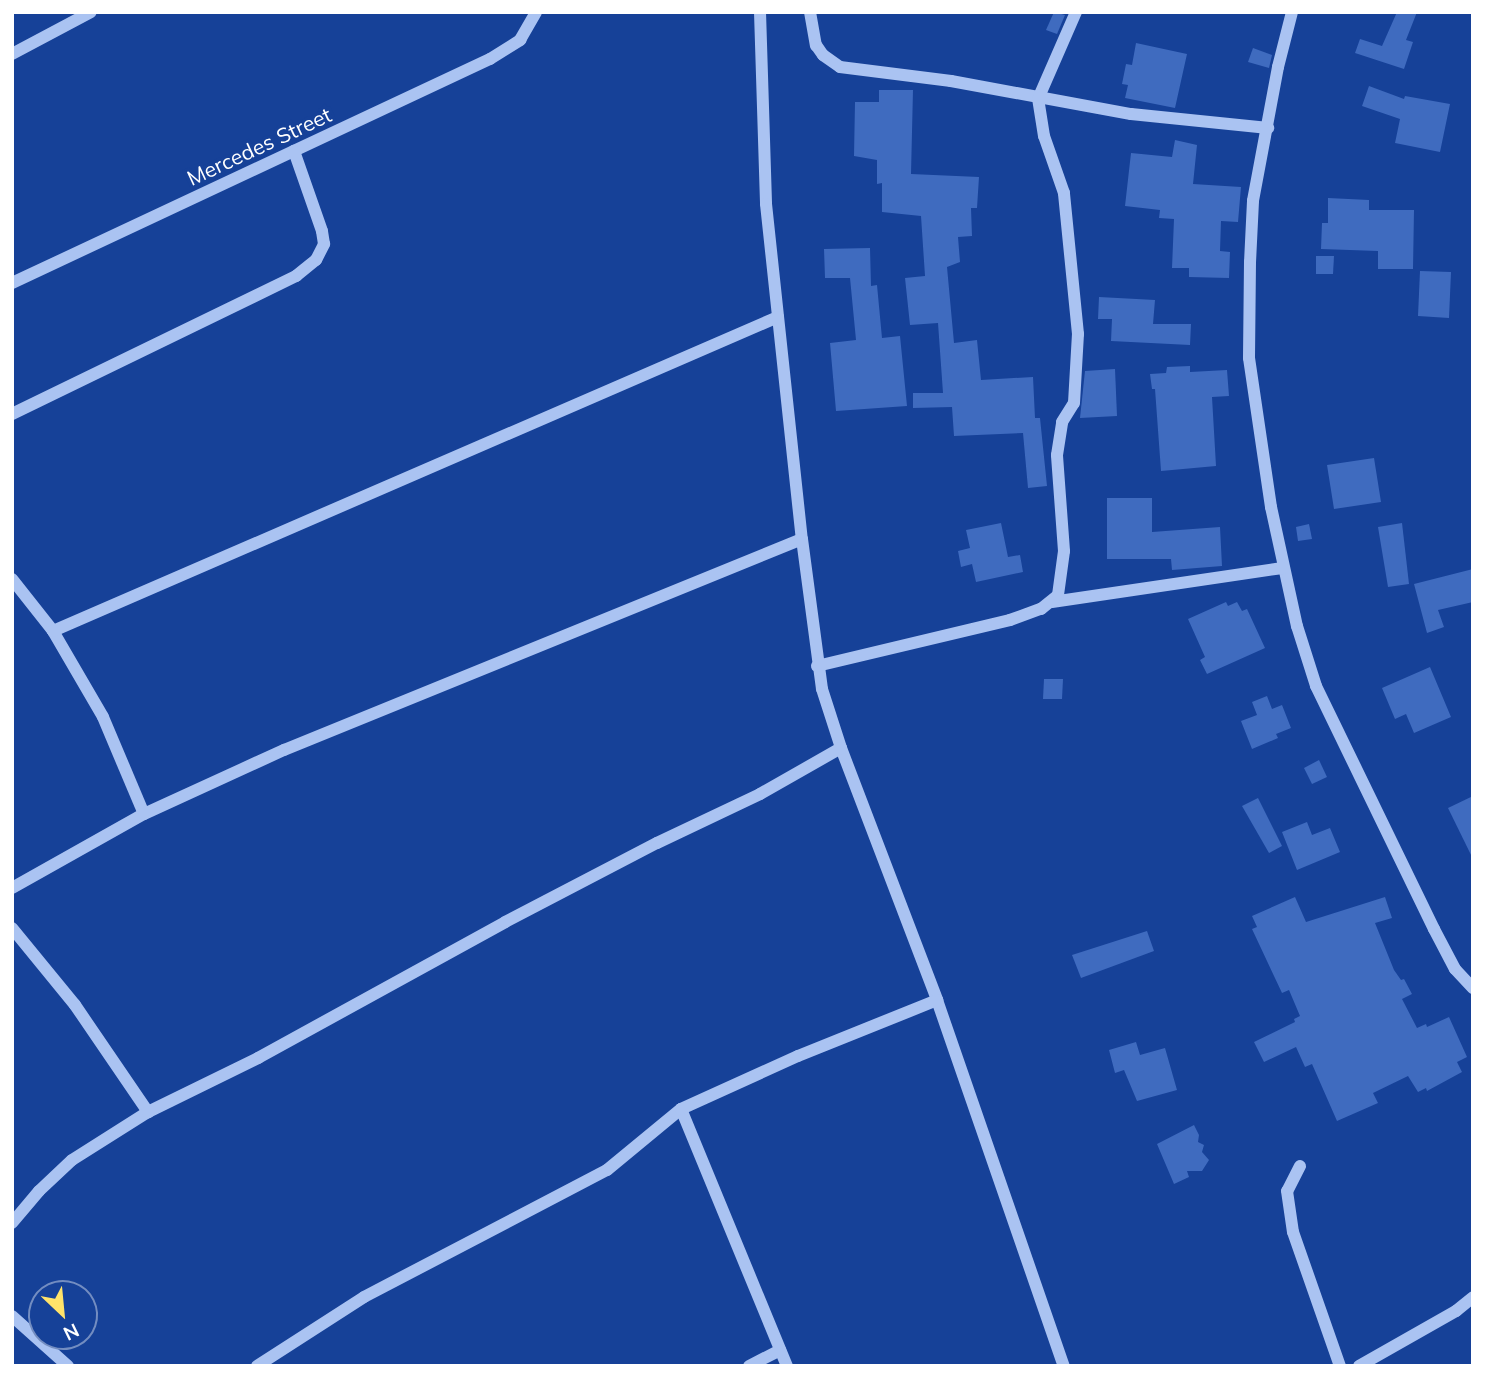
<!DOCTYPE html>
<style>
body{margin:0}
#map{position:relative;width:1485px;height:1378px;overflow:hidden;background:#164198;font-family:Mulish,sans-serif}
div>[style]{position:absolute}
.building>*{inset:0;background:#3f6bbf}
.minor>*{height:12px;margin:-6px;padding:0 6px;transform-origin:6px;border-radius:6px;background:#aac3f2}
span{translate:-50% -50%;white-space:nowrap;text-align:center;line-height:1.15;-webkit-text-stroke:7px #164198;paint-order:stroke}
.street-label{font-size:21px;color:#fff}
.frame{position:absolute;inset:0;border:14px solid #fff;pointer-events:none}
.north{position:absolute;left:28px;top:1280px;width:70px;height:70px;box-sizing:border-box;background:#164198;border:2px solid #738dc1;border-radius:50%;rotate:154deg;font-size:19px;font-weight:700;line-height:28px;text-align:center;color:#fff}
.north::after{content:'';display:block;margin:auto;width:24px;height:32px;background:#ffe36a;clip-path:polygon(50% 0,100% 100%,50% 72%,0 100%)}
</style>
<div id="map">
<div class="building">
<div style="clip-path:polygon(1054px 12px,1065px 15px,1057px 34px,1046px 30px)"></div>
<div style="clip-path:polygon(1397px 12px,1417px 12px,1406px 40px,1413px 42px,1404px 69px,1355px 53px,1360px 39px,1382px 46px)"></div>
<div style="clip-path:polygon(1136px 43px,1187px 54px,1175px 108px,1125px 98px,1128px 85px,1122px 84px,1126px 64px,1132px 65px)"></div>
<div style="clip-path:polygon(1253px 48px,1272px 55px,1269px 68px,1248px 62px)"></div>
<div style="clip-path:polygon(1369px 86px,1404px 99px,1405px 96px,1450px 104px,1440px 152px,1395px 143px,1400px 119px,1362px 106px)"></div>
<div style="clip-path:polygon(879px 90px,913px 90px,911px 174px,979px 177px,977px 208px,971px 208px,972px 236px,958px 237px,960px 262px,947px 267px,954px 343px,977px 340px,981px 380px,1033px 377px,1035px 418px,1040px 418px,1047px 486px,1028px 488px,1023px 433px,954px 436px,952px 407px,913px 408px,913px 393px,943px 393px,938px 323px,910px 325px,905px 278px,925px 276px,921px 216px,882px 212px,882px 183px,877px 184px,877px 160px,854px 156px,855px 102px,879px 102px)"></div>
<div style="clip-path:polygon(1175px 140px,1197px 145px,1193px 184px,1241px 187px,1238px 222px,1221px 221px,1220px 251px,1230px 252px,1229px 278px,1189px 277px,1189px 268px,1172px 268px,1174px 219px,1159px 218px,1160px 210px,1125px 206px,1131px 153px,1172px 157px)"></div>
<div style="clip-path:polygon(1328px 198px,1369px 200px,1369px 210px,1414px 210px,1413px 269px,1378px 269px,1378px 251px,1321px 249px,1322px 223px,1328px 223px)"></div>
<div style="clip-path:polygon(870px 248px,871px 286px,877px 285px,882px 338px,900px 336px,907px 406px,836px 411px,830px 343px,856px 340px,850px 278px,825px 278px,824px 249px)"></div>
<div style="clip-path:polygon(1316px 256px,1334px 256px,1333px 274px,1316px 274px)"></div>
<div style="clip-path:polygon(1420px 271px,1451px 272px,1449px 318px,1418px 316px)"></div>
<div style="clip-path:polygon(1099px 297px,1155px 300px,1153px 324px,1191px 324px,1190px 345px,1111px 341px,1112px 319px,1098px 319px)"></div>
<div style="clip-path:polygon(1190px 366px,1190px 372px,1227px 370px,1229px 396px,1212px 397px,1216px 466px,1161px 471px,1155px 389px,1152px 389px,1150px 374px,1166px 373px,1167px 367px)"></div>
<div style="clip-path:polygon(1115px 369px,1117px 416px,1080px 418px,1085px 371px)"></div>
<div style="clip-path:polygon(1374px 458px,1381px 502px,1334px 509px,1327px 465px)"></div>
<div style="clip-path:polygon(1107px 498px,1152px 498px,1152px 532px,1220px 527px,1222px 566px,1172px 570px,1171px 559px,1107px 559px)"></div>
<div style="clip-path:polygon(1001px 523px,1008px 557px,1020px 555px,1023px 572px,976px 582px,972px 564px,961px 567px,958px 551px,970px 548px,966px 530px)"></div>
<div style="clip-path:polygon(1402px 523px,1409px 584px,1388px 587px,1378px 527px)"></div>
<div style="clip-path:polygon(1309px 524px,1312px 539px,1298px 541px,1296px 527px)"></div>
<div style="clip-path:polygon(1473px 569px,1473px 602px,1438px 610px,1444px 627px,1427px 633px,1414px 584px)"></div>
<div style="clip-path:polygon(1226px 602px,1228px 606px,1237px 602px,1242px 611px,1247px 609px,1265px 648px,1207px 674px,1200px 660px,1205px 657px,1188px 619px)"></div>
<div style="clip-path:polygon(1430px 667px,1451px 717px,1414px 733px,1406px 714px,1395px 719px,1382px 688px)"></div>
<div style="clip-path:polygon(1044px 679px,1063px 679px,1062px 699px,1043px 699px)"></div>
<div style="clip-path:polygon(1267px 696px,1272px 709px,1282px 705px,1291px 728px,1276px 734px,1278px 738px,1252px 749px,1241px 721px,1257px 715px,1252px 702px)"></div>
<div style="clip-path:polygon(1319px 760px,1327px 777px,1312px 784px,1304px 768px)"></div>
<div style="clip-path:polygon(1473px 796px,1473px 859px,1448px 808px)"></div>
<div style="clip-path:polygon(1258px 798px,1282px 846px,1269px 853px,1242px 806px)"></div>
<div style="clip-path:polygon(1307px 822px,1312px 835px,1330px 828px,1340px 852px,1297px 870px,1282px 832px)"></div>
<div style="clip-path:polygon(1295px 897px,1306px 922px,1385px 897px,1392px 918px,1375px 923px,1394px 970px,1401px 980px,1404px 979px,1412px 994px,1402px 999px,1417px 1028px,1426px 1024px,1427px 1027px,1449px 1017px,1467px 1057px,1457px 1062px,1462px 1072px,1427px 1091px,1426px 1088px,1418px 1092px,1408px 1076px,1373px 1093px,1378px 1103px,1337px 1121px,1312px 1064px,1305px 1067px,1296px 1047px,1264px 1062px,1254px 1042px,1295px 1022px,1294px 1019px,1300px 1016px,1289px 990px,1282px 993px,1252px 929px,1257px 927px,1252px 916px)"></div>
<div style="clip-path:polygon(1147px 931px,1154px 951px,1081px 978px,1072px 955px)"></div>
<div style="clip-path:polygon(1136px 1042px,1140px 1055px,1165px 1048px,1177px 1090px,1137px 1101px,1124px 1070px,1115px 1073px,1109px 1050px)"></div>
<div style="clip-path:polygon(1194px 1125px,1199px 1135px,1198px 1142px,1204px 1145px,1202px 1152px,1209px 1160px,1202px 1171px,1187px 1171px,1189px 1177px,1174px 1184px,1157px 1144px)"></div>
</div>
<div class="minor">
<div style="left:760px;top:12px;width:192px;rotate:88.2deg"></div>
<div style="left:766px;top:204px;width:337px;rotate:83.9deg"></div>
<div style="left:802px;top:539px;width:151px;rotate:82.4deg"></div>
<div style="left:822px;top:689px;width:62px;rotate:72.1deg"></div>
<div style="left:841px;top:748px;width:270px;rotate:69.1deg"></div>
<div style="left:937px;top:1000px;width:387px;rotate:70.9deg"></div>
<div style="left:810px;top:12px;width:34px;rotate:80deg"></div>
<div style="left:816px;top:45px;width:12px;rotate:55deg"></div>
<div style="left:823px;top:55px;width:21px;rotate:35deg"></div>
<div style="left:840px;top:67px;width:112px;rotate:7.2deg"></div>
<div style="left:951px;top:81px;width:183px;rotate:10.4deg"></div>
<div style="left:1131px;top:114px;width:138px;rotate:5.8deg"></div>
<div style="left:1292px;top:12px;width:57px;rotate:104.3deg"></div>
<div style="left:1278px;top:67px;width:136px;rotate:100.6deg"></div>
<div style="left:1253px;top:201px;width:61px;rotate:92.8deg"></div>
<div style="left:1250px;top:262px;width:96px;rotate:90.6deg"></div>
<div style="left:1249px;top:358px;width:151px;rotate:81.6deg"></div>
<div style="left:1271px;top:507px;width:122px;rotate:77.7deg"></div>
<div style="left:1297px;top:626px;width:63px;rotate:72.4deg"></div>
<div style="left:1316px;top:686px;width:270px;rotate:64.1deg"></div>
<div style="left:1434px;top:929px;width:45px;rotate:62.3deg"></div>
<div style="left:1455px;top:969px;width:26px;rotate:47deg"></div>
<div style="left:12px;top:54px;width:89px;rotate:-28deg"></div>
<div style="left:12px;top:283px;width:528px;rotate:-25.11deg"></div>
<div style="left:490px;top:59px;width:36px;rotate:-32deg"></div>
<div style="left:520px;top:40px;width:32px;rotate:-60deg"></div>
<div style="left:12px;top:414px;width:316px;rotate:-25.9deg"></div>
<div style="left:296px;top:276px;width:26px;rotate:-39deg"></div>
<div style="left:316px;top:260px;width:18px;rotate:-63deg"></div>
<div style="left:324px;top:244px;width:13px;rotate:-99deg"></div>
<div style="left:322px;top:231px;width:85px;rotate:-109.3deg"></div>
<div style="left:12px;top:579px;width:66px;rotate:51.7deg"></div>
<div style="left:53px;top:631px;width:99px;rotate:59.8deg"></div>
<div style="left:103px;top:717px;width:105px;rotate:67.1deg"></div>
<div style="left:1052px;top:602px;width:233px;rotate:-8.4deg"></div>
<div style="left:53px;top:631px;width:790px;rotate:-23.42deg"></div>
<div style="left:817px;top:666px;width:198px;rotate:-13.4deg"></div>
<div style="left:1010px;top:620px;width:33px;rotate:-20deg"></div>
<div style="left:1041px;top:609px;width:22px;rotate:-39deg"></div>
<div style="left:1058px;top:595px;width:44px;rotate:-82.2deg"></div>
<div style="left:1064px;top:551px;width:96px;rotate:-94.2deg"></div>
<div style="left:1057px;top:455px;width:33px;rotate:-81deg"></div>
<div style="left:1062px;top:422px;width:22px;rotate:-58deg"></div>
<div style="left:1074px;top:403px;width:69px;rotate:-86.7deg"></div>
<div style="left:1078px;top:334px;width:142px;rotate:-95.7deg"></div>
<div style="left:1064px;top:193px;width:60px;rotate:-109.3deg"></div>
<div style="left:1044px;top:136px;width:37px;rotate:-99deg"></div>
<div style="left:1038px;top:99px;width:95px;rotate:-66.4deg"></div>
<div style="left:12px;top:888px;width:151px;rotate:-29.3deg"></div>
<div style="left:144px;top:814px;width:154px;rotate:-24.6deg"></div>
<div style="left:284px;top:750px;width:559px;rotate:-22.16deg"></div>
<div style="left:12px;top:928px;width:99px;rotate:50.7deg"></div>
<div style="left:75px;top:1005px;width:130px;rotate:55.7deg"></div>
<div style="left:681px;top:1109px;width:278px;rotate:67.6deg"></div>
<div style="left:1300px;top:1166px;width:28px;rotate:117deg"></div>
<div style="left:1287px;top:1191px;width:41px;rotate:81.7deg"></div>
<div style="left:1293px;top:1232px;width:142px;rotate:70.7deg"></div>
<div style="left:12px;top:1223px;width:42px;rotate:-49.8deg"></div>
<div style="left:39px;top:1191px;width:45px;rotate:-43.2deg"></div>
<div style="left:72px;top:1160px;width:90px;rotate:-32.3deg"></div>
<div style="left:148px;top:1112px;width:123px;rotate:-26.1deg"></div>
<div style="left:258px;top:1058px;width:282px;rotate:-28.8deg"></div>
<div style="left:505px;top:922px;width:171px;rotate:-27.5deg"></div>
<div style="left:657px;top:843px;width:114px;rotate:-25.4deg"></div>
<div style="left:760px;top:794px;width:93px;rotate:-29.6deg"></div>
<div style="left:12px;top:1316px;width:75px;rotate:41.8deg"></div>
<div style="left:257px;top:1366px;width:127px;rotate:-32.8deg"></div>
<div style="left:364px;top:1297px;width:274px;rotate:-27.6deg"></div>
<div style="left:607px;top:1170px;width:96px;rotate:-39.5deg"></div>
<div style="left:681px;top:1109px;width:128px;rotate:-24.4deg"></div>
<div style="left:798px;top:1056px;width:150px;rotate:-21.9deg"></div>
<div style="left:749px;top:1366px;width:35px;rotate:-27deg"></div>
<div style="left:1359px;top:1366px;width:112px;rotate:-29.6deg"></div>
<div style="left:1456px;top:1311px;width:22px;rotate:-39deg"></div>
</div>
<div class="street-label">
<span style="left:259px;top:146px;rotate:-25deg">Mercedes Street</span>
</div>
<div class="frame"></div>
<div class="north">N</div>
</div>
